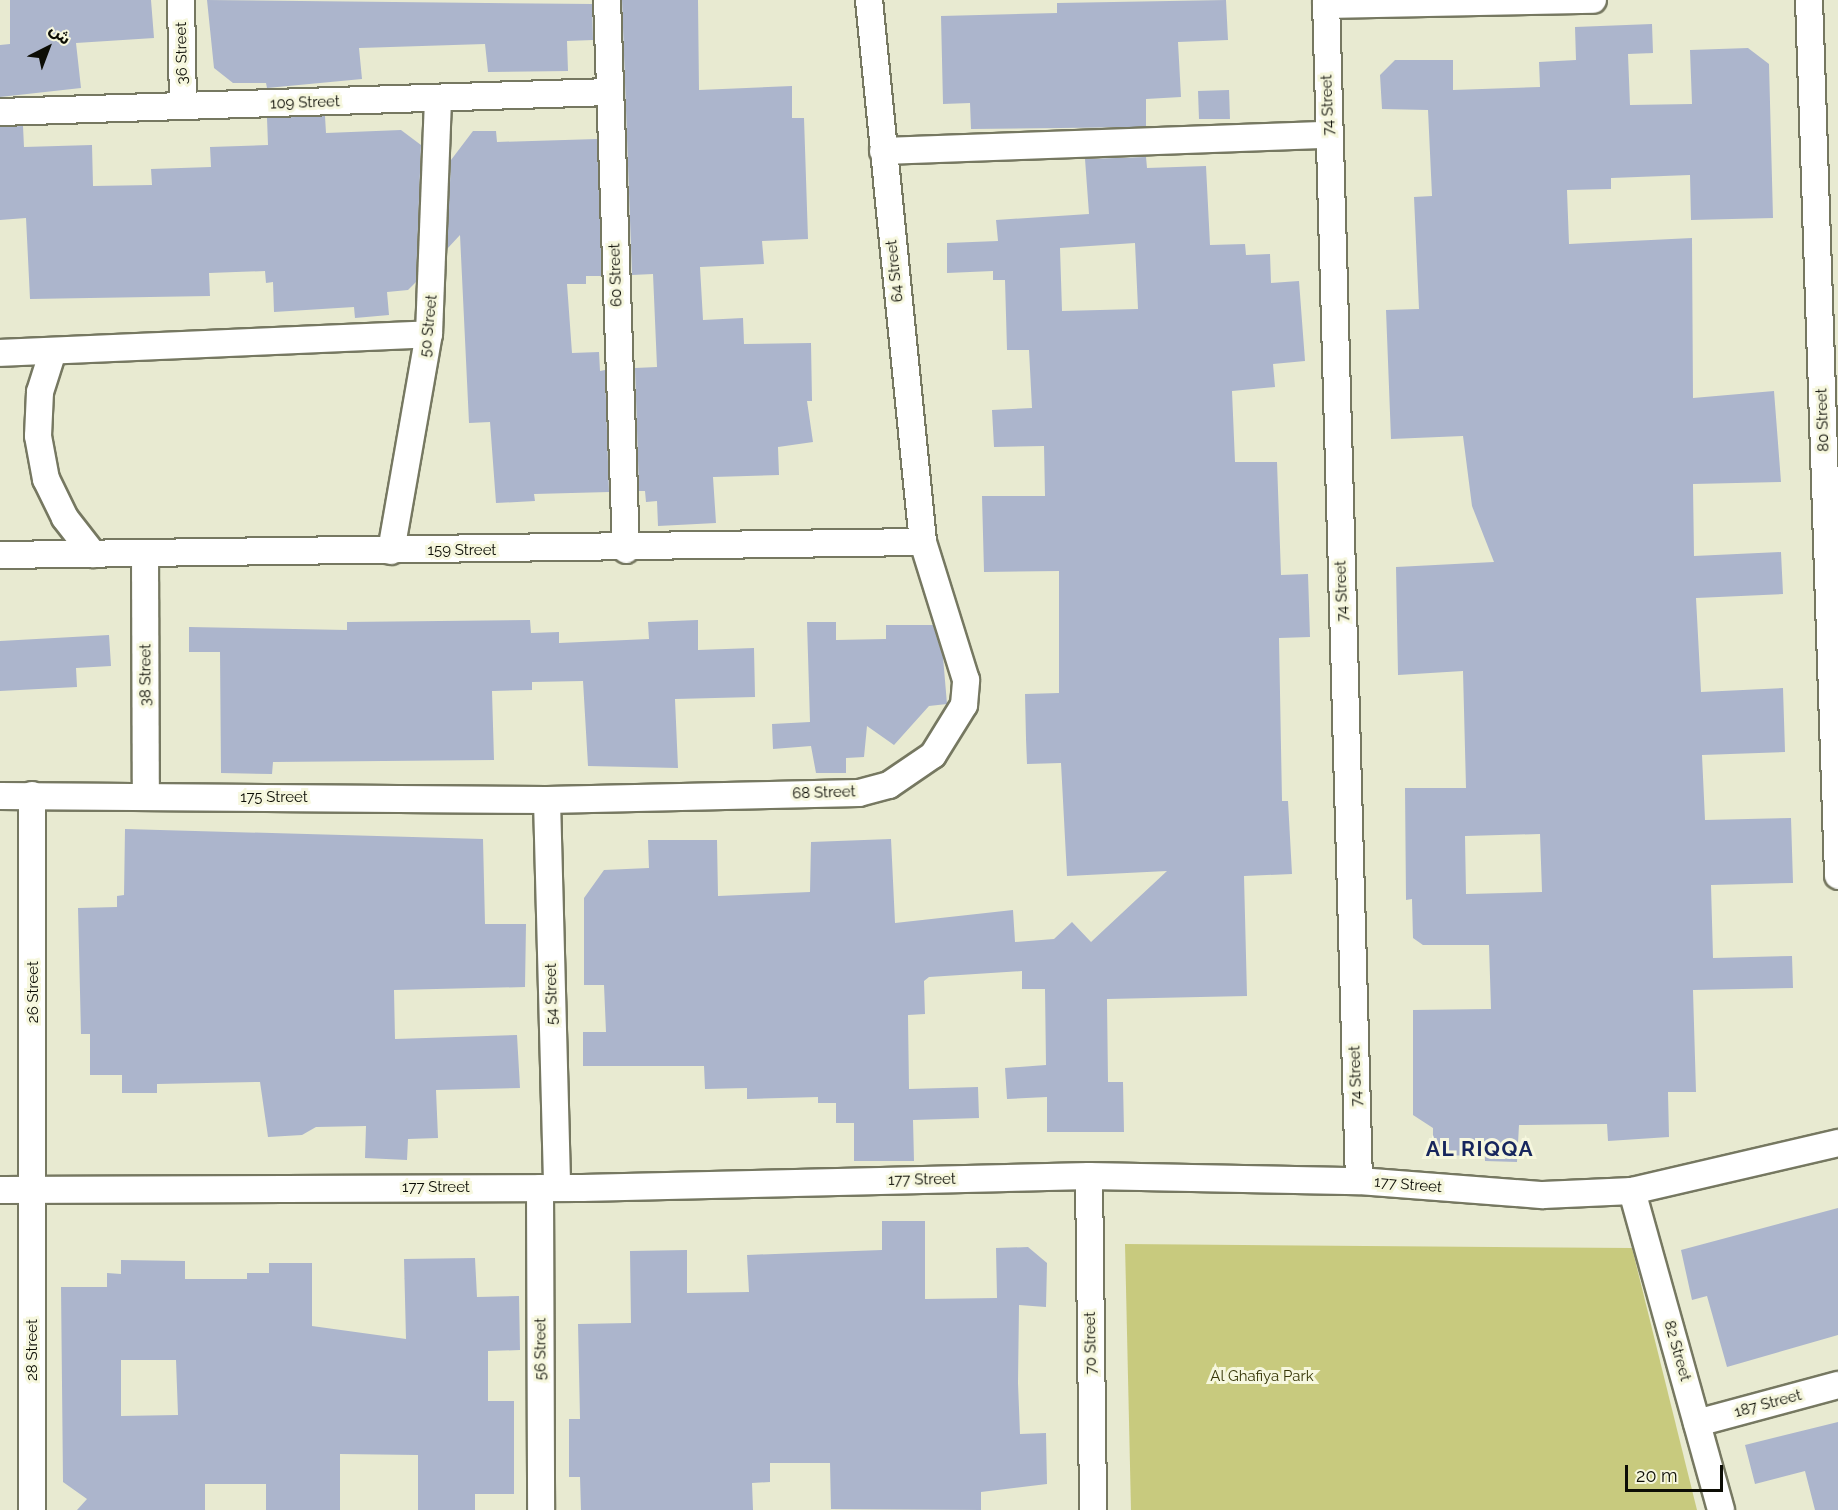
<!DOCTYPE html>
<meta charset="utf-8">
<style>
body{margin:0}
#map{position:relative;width:1838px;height:1510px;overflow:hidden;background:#e8ead1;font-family:Raleway,"Noto Sans Arabic",sans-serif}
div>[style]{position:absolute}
.green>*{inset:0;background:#c8ca7e}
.building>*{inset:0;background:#acb5cc}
.roads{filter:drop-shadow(2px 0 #767861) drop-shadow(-2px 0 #767861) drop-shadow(0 2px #767861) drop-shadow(0 -2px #767861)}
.minor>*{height:26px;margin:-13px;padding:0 13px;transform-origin:13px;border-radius:13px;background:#fff}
span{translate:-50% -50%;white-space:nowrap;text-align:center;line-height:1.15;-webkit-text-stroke:6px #f6f7de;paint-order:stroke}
.street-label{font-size:15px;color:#0c0d05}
.park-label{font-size:15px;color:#353506}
.district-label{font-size:21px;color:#17265d;font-weight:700;letter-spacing:1.5px}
.north{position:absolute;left:18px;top:18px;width:60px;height:60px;-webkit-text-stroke:4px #f6f7de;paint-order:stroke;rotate:42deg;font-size:16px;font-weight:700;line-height:24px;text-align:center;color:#0c0d05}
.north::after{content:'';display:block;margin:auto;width:21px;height:27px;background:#0c0d05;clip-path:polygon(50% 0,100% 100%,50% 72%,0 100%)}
.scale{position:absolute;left:1625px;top:1465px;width:98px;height:27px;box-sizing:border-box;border:3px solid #0c0d05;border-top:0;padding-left:8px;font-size:18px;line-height:21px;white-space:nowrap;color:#0c0d05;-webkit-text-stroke:4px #f6f7de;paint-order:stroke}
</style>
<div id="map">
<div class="green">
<div style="clip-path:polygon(1125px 1244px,1632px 1248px,1697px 1510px,1131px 1510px)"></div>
</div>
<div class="building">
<div style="clip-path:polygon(10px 0,151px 0,154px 38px,76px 43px,81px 88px,0 97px,0 45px,10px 44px)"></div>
<div style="clip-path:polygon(207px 0,592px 4px,593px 40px,567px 41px,568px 71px,488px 72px,485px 44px,359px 48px,362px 79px,267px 88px,266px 83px,233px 83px,214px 68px)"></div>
<div style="clip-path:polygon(622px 0,698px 0,699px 90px,792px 86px,792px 118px,804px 118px,808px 239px,762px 241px,764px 264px,700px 267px,703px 320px,743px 318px,744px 344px,811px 343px,812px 401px,807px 401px,813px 442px,778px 447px,779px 475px,713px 477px,716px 523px,658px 526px,657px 501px,646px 502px,645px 491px,639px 491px,635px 368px,657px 367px,653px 274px,632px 275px)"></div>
<div style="clip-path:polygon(1226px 0,1228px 40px,1178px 42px,1181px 97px,1146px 99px,1146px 127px,971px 129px,970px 103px,943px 104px,941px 16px,1057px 13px,1057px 3px)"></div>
<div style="clip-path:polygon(evenodd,1652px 24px,1653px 53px,1628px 54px,1630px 105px,1692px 104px,1690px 50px,1748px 48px,1769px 64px,1773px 218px,1691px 220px,1690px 175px,1611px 178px,1611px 189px,1567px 190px,1569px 244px,1692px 238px,1693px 398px,1774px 391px,1781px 482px,1693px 484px,1694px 556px,1781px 552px,1783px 594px,1696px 598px,1701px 692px,1783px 688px,1785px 752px,1702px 755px,1705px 820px,1791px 818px,1793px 883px,1711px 885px,1713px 958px,1792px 956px,1793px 988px,1693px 990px,1696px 1092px,1668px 1092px,1669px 1137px,1608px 1141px,1607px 1124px,1519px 1125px,1517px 1162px,1485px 1161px,1485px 1155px,1433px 1156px,1433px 1128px,1413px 1115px,1413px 1010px,1491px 1009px,1489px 945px,1423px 945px,1413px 938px,1412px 899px,1406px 900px,1405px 788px,1466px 788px,1463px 671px,1398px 675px,1396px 567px,1494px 562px,1472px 506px,1463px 436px,1391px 439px,1386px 310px,1419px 309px,1414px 197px,1432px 196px,1428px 110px,1382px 109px,1380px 75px,1395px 60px,1453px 60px,1453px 90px,1540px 87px,1539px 62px,1576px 60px,1575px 27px,1652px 24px,1540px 834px,1542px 892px,1466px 894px,1465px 836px,1540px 834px)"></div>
<div style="clip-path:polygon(1229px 90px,1230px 119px,1199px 119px,1198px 91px)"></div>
<div style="clip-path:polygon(325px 116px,326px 133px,401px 130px,421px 145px,416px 282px,408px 290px,387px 292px,389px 315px,355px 318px,354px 307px,274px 312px,273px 282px,266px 283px,265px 271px,209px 273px,210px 296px,30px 299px,26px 218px,0 220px,0 127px,23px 126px,24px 147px,92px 145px,93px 186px,152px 185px,151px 169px,211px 167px,210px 147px,268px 145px,267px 118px)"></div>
<div style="clip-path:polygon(473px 131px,496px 131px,497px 142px,597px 139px,602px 276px,586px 276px,586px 284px,567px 284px,572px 353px,599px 352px,600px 371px,605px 370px,609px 492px,534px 494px,535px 501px,496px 503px,490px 422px,469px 423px,460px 235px,447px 249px,451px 160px)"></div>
<div style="clip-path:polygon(evenodd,1146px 157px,1147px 168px,1206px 166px,1210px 245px,1245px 244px,1246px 255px,1270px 254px,1271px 283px,1299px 281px,1305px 361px,1273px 364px,1275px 387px,1232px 391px,1235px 462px,1277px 462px,1281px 575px,1308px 574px,1310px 637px,1279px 638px,1282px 801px,1288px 801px,1292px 874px,1244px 876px,1247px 996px,1107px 999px,1108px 1082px,1123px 1082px,1124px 1132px,1047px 1132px,1047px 1097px,1007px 1099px,1005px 1068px,1046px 1065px,1045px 989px,1022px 989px,1022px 971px,929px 977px,924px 981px,925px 1014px,908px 1015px,909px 1089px,978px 1087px,979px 1118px,913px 1120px,914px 1161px,854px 1161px,854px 1123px,836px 1123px,836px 1103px,818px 1103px,818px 1097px,747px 1099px,747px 1088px,705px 1089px,704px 1066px,583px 1066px,583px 1032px,606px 1032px,604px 985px,584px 985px,584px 898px,604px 870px,649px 868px,648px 840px,717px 840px,718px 896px,810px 892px,811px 842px,891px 839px,895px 923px,1013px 910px,1015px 942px,1054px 939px,1072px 922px,1091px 942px,1167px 871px,1067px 876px,1061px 763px,1027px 764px,1026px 739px,1025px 694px,1059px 693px,1059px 571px,984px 572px,982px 496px,1045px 496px,1044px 446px,994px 447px,992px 410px,1032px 408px,1029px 350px,1007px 350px,1005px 280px,993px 280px,993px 271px,947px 273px,947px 243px,998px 241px,996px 220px,1089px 214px,1085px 159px,1146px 157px,1135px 243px,1138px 309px,1062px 311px,1060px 248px,1135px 243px)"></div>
<div style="clip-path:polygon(530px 620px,531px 633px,559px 632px,559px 643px,649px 639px,648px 622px,698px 620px,698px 650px,754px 648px,755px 697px,675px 699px,678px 768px,588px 766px,583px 681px,532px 682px,532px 690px,492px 691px,494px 760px,273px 762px,272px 774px,221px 773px,220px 652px,189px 652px,189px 627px,347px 630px,347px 622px)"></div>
<div style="clip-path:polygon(807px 622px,836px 622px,836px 640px,886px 639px,886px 625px,933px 625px,943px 657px,947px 704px,929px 706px,894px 745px,867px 726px,864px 757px,846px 758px,846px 773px,816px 773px,811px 746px,773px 749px,772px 724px,810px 722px)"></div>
<div style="clip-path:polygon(109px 635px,111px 666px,76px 668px,77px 687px,0 691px,0 641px)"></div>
<div style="clip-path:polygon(125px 829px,483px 839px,485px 924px,526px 924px,525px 987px,394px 990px,395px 1039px,517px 1035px,520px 1088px,436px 1090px,438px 1138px,408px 1139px,407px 1160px,365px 1158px,366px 1126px,316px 1127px,302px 1135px,268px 1137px,260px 1082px,157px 1084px,157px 1093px,122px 1093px,122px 1075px,90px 1075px,90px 1034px,81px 1034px,78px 908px,117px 907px,117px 896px,124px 895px)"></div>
<div style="clip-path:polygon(1838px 1208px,1838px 1335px,1727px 1367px,1707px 1296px,1692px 1300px,1681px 1250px)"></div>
<div style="clip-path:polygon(882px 1221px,925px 1221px,925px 1299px,997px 1298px,996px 1248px,1028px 1247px,1047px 1263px,1046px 1307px,1019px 1305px,1018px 1383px,1020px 1434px,1046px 1433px,1047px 1484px,981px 1492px,981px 1510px,831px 1509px,830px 1463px,770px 1463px,770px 1482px,752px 1483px,753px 1510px,581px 1510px,580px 1477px,569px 1477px,569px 1419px,580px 1419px,578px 1324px,631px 1323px,630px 1251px,687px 1250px,687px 1293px,749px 1292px,747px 1255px,882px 1250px)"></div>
<div style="clip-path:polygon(evenodd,475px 1258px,477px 1297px,519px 1296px,520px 1350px,488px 1351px,488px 1401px,514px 1401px,514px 1494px,475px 1494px,475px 1510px,418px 1510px,418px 1455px,340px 1454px,340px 1510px,266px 1510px,266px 1484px,205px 1484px,205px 1510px,77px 1510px,87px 1499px,63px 1482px,61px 1287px,107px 1287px,107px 1273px,121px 1274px,121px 1260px,185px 1261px,185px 1279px,247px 1279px,247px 1273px,269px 1273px,269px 1263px,312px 1263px,312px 1326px,406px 1339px,404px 1259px,475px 1258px,121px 1360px,176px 1360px,178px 1415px,121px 1416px,121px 1360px)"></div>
<div style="clip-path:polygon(1838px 1422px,1838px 1510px,1815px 1510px,1805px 1471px,1755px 1484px,1745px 1445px)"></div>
</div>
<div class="roads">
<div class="minor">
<div style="left:181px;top:0;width:106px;rotate:88.9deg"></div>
<div style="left:607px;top:0;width:550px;rotate:88.02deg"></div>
<div style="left:1326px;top:0;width:1181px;rotate:88.4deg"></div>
<div style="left:1809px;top:0;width:876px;rotate:88.1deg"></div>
<div style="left:1326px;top:5px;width:267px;rotate:-1.1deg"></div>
<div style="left:0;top:112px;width:610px;rotate:-1.88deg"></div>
<div style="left:883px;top:151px;width:446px;rotate:-2.1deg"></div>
<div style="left:53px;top:351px;width:43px;rotate:107.6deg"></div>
<div style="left:40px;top:392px;width:44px;rotate:92.6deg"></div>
<div style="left:38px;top:436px;width:44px;rotate:79.5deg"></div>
<div style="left:46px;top:479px;width:43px;rotate:64deg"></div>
<div style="left:65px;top:518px;width:46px;rotate:52.1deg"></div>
<div style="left:0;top:353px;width:429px;rotate:-2.5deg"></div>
<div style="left:391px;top:551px;width:220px;rotate:-80.1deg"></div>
<div style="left:429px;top:334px;width:236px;rotate:-87.8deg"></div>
<div style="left:145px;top:554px;width:243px;rotate:89.8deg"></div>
<div style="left:0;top:555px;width:923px;rotate:-0.81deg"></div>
<div style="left:0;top:796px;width:547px;rotate:0.42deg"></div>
<div style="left:547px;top:800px;width:312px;rotate:-1.3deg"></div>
<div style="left:859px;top:793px;width:31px;rotate:-15deg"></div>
<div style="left:889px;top:785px;width:53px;rotate:-34.3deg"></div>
<div style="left:933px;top:755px;width:59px;rotate:-58.2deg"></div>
<div style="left:964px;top:705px;width:25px;rotate:-85deg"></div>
<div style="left:966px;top:680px;width:145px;rotate:-107.3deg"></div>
<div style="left:923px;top:542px;width:545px;rotate:-95.69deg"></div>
<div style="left:547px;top:800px;width:388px;rotate:88.5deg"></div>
<div style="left:1089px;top:1176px;width:334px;rotate:89.3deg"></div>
<div style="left:540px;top:1188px;width:322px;rotate:89.8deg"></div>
<div style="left:0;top:1190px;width:582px;rotate:-0.2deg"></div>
<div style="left:582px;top:1188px;width:507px;rotate:-1.36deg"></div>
<div style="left:1089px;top:1176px;width:270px;rotate:1.1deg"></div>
<div style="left:1359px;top:1181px;width:185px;rotate:4.4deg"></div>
<div style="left:1543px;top:1195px;width:89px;rotate:-2.6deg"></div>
<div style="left:1632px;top:1191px;width:212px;rotate:-13.1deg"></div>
<div style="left:1632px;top:1191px;width:331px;rotate:74.4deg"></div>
<div style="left:1697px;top:1423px;width:146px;rotate:-15.1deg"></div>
<div style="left:32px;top:1510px;width:715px;rotate:-90deg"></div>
</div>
</div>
<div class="street-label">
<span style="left:182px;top:53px;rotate:-91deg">36 Street</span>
<span style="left:305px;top:103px;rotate:-2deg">109 Street</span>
<span style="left:1328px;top:105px;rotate:-92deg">74 Street</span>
<span style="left:895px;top:271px;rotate:-96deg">64 Street</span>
<span style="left:616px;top:275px;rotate:-92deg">60 Street</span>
<span style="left:429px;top:326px;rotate:-84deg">50 Street</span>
<span style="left:1823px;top:420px;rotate:-92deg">80 Street</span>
<span style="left:462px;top:551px">159 Street</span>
<span style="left:1342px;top:591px;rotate:-92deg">74 Street</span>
<span style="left:146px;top:675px;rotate:-90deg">38 Street</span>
<span style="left:824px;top:793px;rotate:-2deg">68 Street</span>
<span style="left:274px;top:798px">175 Street</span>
<span style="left:34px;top:992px;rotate:-90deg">26 Street</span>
<span style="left:552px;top:994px;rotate:-91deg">54 Street</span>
<span style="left:1356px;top:1076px;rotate:-92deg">74 Street</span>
<span style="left:922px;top:1180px;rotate:-1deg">177 Street</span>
<span style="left:1408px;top:1185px;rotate:5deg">177 Street</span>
<span style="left:436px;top:1188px">177 Street</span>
<span style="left:1091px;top:1343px;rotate:-91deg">70 Street</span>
<span style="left:541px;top:1349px;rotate:-90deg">56 Street</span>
<span style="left:33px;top:1350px;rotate:-90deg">28 Street</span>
<span style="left:1677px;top:1351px;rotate:74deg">82 Street</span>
<span style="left:1768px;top:1404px;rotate:-15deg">187 Street</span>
</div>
<div class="park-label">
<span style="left:1262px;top:1377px">Al Ghafiya Park</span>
</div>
<div class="district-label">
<span style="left:1480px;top:1149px">AL RIQQA</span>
</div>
<div class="north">ش</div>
<div class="scale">20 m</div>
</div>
